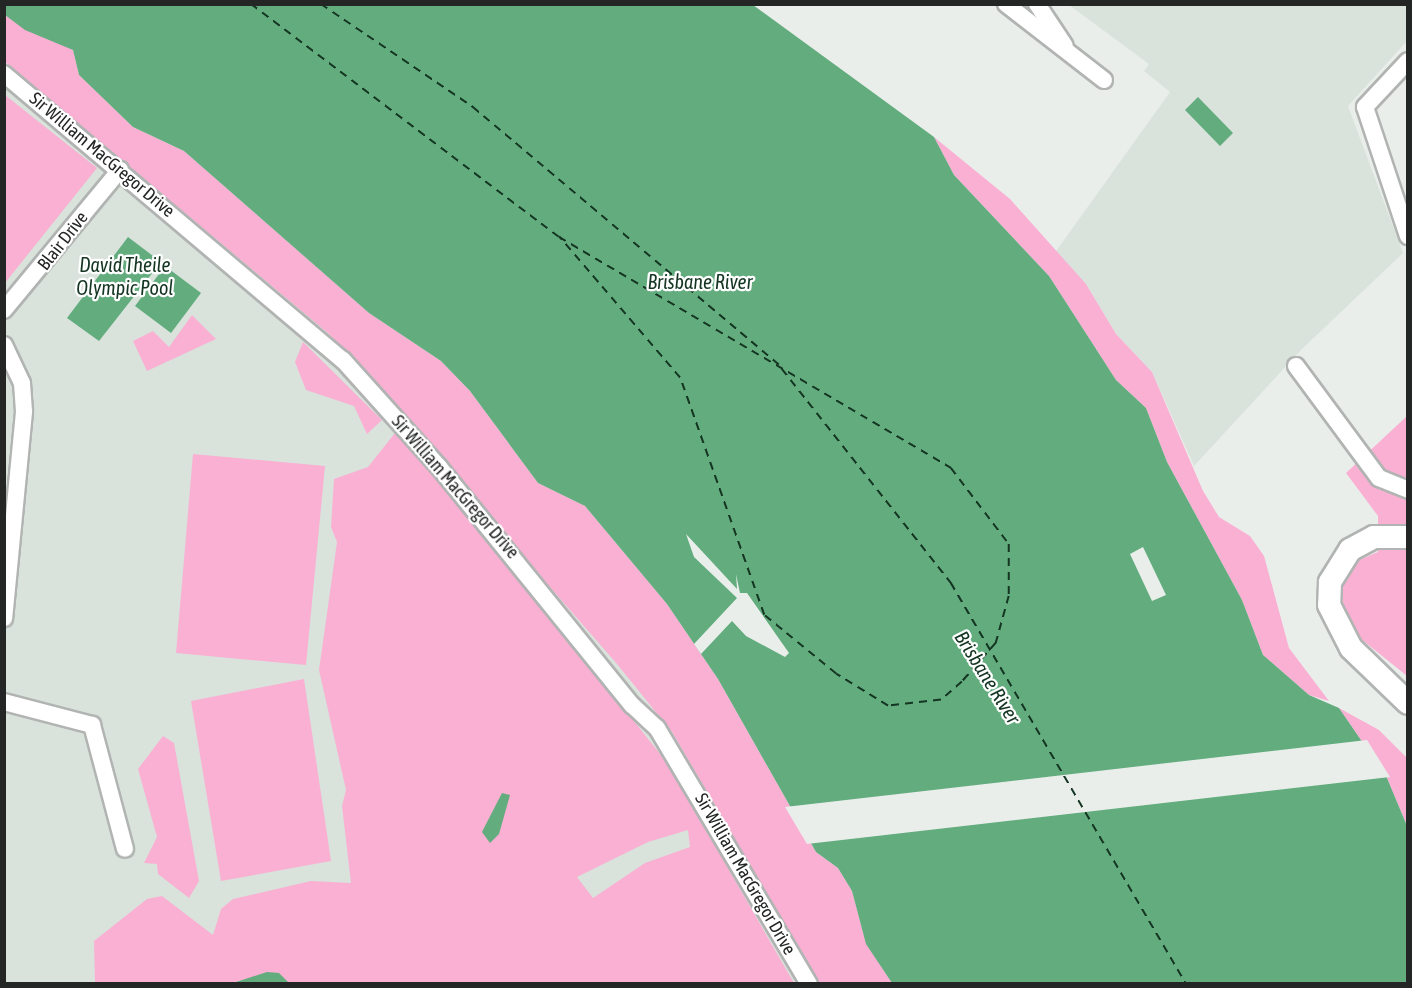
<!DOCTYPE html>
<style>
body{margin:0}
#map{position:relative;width:1412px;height:988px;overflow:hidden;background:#eaeeeb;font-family:"Asap Condensed",sans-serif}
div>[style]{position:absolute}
.built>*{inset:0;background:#d9e3dc}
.green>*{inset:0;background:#f9b0d3}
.water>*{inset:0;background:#62ac7e}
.pier>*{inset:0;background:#eaeeeb}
.ferry>*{height:1.5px;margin-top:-0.75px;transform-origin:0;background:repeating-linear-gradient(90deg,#143521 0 8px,transparent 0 14px)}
.roads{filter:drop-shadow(2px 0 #b1b4b2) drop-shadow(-2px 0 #b1b4b2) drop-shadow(0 2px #b1b4b2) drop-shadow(0 -2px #b1b4b2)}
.street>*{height:16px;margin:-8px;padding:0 8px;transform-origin:8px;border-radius:8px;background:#fff}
.secondary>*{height:22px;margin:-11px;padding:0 11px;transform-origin:11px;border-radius:11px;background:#fff}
span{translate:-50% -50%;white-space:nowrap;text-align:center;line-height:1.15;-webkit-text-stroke:4.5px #fff;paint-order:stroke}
.street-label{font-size:18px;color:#242625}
.water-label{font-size:20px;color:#143521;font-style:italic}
.frame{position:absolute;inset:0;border:6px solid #242625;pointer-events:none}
</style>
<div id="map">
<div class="built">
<div style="clip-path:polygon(1069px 5px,1407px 5px,1407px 41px,1348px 106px,1403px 253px,1301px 350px,1194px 466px,1152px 372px,1116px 334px,1086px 284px,1054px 254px,1170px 92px,1144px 71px,1149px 64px)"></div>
<div style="clip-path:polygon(4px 15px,667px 604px,892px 983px,5px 983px)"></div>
</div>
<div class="green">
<div style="clip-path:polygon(4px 15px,73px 50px,79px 75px,133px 127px,184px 151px,369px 313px,441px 361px,470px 391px,538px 483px,585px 506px,667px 604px,718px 679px,816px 852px,838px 868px,852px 891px,866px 943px,892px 983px,819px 983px,672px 732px,617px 664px,329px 334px,5px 62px)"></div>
<div style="clip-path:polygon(5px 95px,97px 168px,5px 283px,4px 283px)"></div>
<div style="clip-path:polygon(934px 137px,1010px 199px,1086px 284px,1116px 334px,1152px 372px,1203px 491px,1219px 517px,1250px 536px,1264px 556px,1289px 648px,1329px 701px,1309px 695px,1263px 655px,1242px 600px,1167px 462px,1146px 408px,1116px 380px,1049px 276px,954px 175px)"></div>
<div style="clip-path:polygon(192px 315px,216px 339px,147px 371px,133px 341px,153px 331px,169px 347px)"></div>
<div style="clip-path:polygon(303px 342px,382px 420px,367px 434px,354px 406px,306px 390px,295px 362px)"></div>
<div style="clip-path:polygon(1407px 416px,1407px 676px,1361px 639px,1343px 608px,1342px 583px,1354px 562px,1378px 552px,1378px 516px,1346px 473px)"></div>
<div style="clip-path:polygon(evenodd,395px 433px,499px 551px,668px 764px,794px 983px,95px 983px,94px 941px,147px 899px,162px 896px,213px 935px,221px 909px,233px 899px,311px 881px,351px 883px,342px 806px,346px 790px,319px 670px,337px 542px,331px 527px,334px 479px,368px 467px,395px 433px,688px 830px,690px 847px,645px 863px,593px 898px,577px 877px,648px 842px,688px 830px)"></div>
<div style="clip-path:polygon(193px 454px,325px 466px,306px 665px,176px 653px)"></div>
<div style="clip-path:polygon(304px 679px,331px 861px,221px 881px,191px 701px)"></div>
<div style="clip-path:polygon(1339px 708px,1379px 730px,1407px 758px,1407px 826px,1387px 778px)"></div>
<div style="clip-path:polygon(163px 736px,174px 743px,199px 881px,189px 898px,158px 874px,157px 864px,144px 863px,157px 837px,138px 769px)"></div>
</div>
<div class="water">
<div style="clip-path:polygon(5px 4px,753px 5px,934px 137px,954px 175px,1049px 276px,1116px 380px,1146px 408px,1167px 462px,1242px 600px,1263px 655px,1309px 695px,1339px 708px,1387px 778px,1407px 826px,1407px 983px,892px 983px,866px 944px,852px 891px,838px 868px,816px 852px,718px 679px,667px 604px,585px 506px,538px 483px,470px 391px,441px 361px,369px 313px,184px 151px,133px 127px,79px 75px,73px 50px,25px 30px,5px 15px)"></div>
<div style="clip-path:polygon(1198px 97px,1233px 133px,1220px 146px,1185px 110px)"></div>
<div style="clip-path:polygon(128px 237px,161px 262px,99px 341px,67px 318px)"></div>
<div style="clip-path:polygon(165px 266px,201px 293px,171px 333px,135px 306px)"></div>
<div style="clip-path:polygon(502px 793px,510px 795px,499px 834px,490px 843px,482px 832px)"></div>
<div style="clip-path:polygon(267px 972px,279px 973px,289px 983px,233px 983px)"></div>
</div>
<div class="pier">
<div style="clip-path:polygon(686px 534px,737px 589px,736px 574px,740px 593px,747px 593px,789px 653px,785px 657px,746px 636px,732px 621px,701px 654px,694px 644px,737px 598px,694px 557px)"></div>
<div style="clip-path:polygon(1143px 547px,1166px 595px,1152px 601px,1130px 554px)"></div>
<div style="clip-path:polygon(1367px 740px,1390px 777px,807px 844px,785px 807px)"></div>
</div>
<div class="ferry">
<div style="left:251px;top:4px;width:386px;rotate:37.1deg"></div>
<div style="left:559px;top:237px;width:455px;rotate:30.5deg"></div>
<div style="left:951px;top:468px;width:96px;rotate:52.7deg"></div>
<div style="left:1009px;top:544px;width:52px;rotate:90deg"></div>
<div style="left:1009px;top:596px;width:49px;rotate:105.5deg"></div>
<div style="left:996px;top:643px;width:52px;rotate:131.1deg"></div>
<div style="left:962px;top:682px;width:28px;rotate:139deg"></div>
<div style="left:941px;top:700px;width:53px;rotate:173.5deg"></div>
<div style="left:888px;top:706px;width:61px;rotate:-148.4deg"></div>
<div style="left:836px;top:674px;width:93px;rotate:-140.7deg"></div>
<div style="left:764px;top:615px;width:251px;rotate:-109.5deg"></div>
<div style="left:680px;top:378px;width:186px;rotate:-130.6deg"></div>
<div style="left:321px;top:4px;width:184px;rotate:34.1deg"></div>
<div style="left:473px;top:107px;width:400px;rotate:40.1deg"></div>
<div style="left:782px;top:369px;width:273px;rotate:51.7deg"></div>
<div style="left:951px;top:583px;width:465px;rotate:59.6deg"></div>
</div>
<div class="roads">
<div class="street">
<div style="left:1006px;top:4px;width:124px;rotate:37.8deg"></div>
<div style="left:1037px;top:4px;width:50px;rotate:56.3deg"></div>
<div style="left:1408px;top:61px;width:63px;rotate:133.1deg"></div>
<div style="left:1365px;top:107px;width:136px;rotate:71.6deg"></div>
<div style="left:4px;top:74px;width:444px;rotate:40.2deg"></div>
<div style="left:343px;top:360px;width:144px;rotate:48.1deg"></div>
<div style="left:439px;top:467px;width:306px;rotate:51deg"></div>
<div style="left:632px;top:705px;width:34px;rotate:43deg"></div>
<div style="left:657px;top:728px;width:298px;rotate:59.3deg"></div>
<div style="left:4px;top:310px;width:182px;rotate:-50.4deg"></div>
<div style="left:4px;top:345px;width:42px;rotate:64.7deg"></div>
<div style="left:22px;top:383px;width:29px;rotate:86deg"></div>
<div style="left:24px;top:412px;width:207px;rotate:95.5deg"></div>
<div style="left:1296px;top:366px;width:139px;rotate:53.5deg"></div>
<div style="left:1379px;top:478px;width:31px;rotate:22deg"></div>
<div style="left:4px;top:702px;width:91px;rotate:14.6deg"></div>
<div style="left:92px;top:725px;width:128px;rotate:75.1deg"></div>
</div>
<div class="secondary">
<div style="left:1408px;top:537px;width:34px;rotate:180deg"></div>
<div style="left:1374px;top:537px;width:27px;rotate:152deg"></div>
<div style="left:1350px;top:550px;width:38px;rotate:122deg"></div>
<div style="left:1330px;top:582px;width:23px;rotate:92deg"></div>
<div style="left:1329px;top:605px;width:48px;rotate:62.9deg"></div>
<div style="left:1351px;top:648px;width:79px;rotate:44deg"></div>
</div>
</div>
<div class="street-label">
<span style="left:102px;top:155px;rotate:40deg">Sir William MacGregor Drive</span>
<span style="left:63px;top:241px;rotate:-52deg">Blair Drive</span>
<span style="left:455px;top:487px;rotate:49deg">Sir William MacGregor Drive</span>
<span style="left:745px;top:874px;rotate:60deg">Sir William MacGregor Drive</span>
</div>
<div class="water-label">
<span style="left:125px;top:276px">David Theile<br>Olympic Pool</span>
<span style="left:700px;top:281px">Brisbane River</span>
<span style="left:988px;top:677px;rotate:58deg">Brisbane River</span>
</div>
<div class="frame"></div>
</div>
